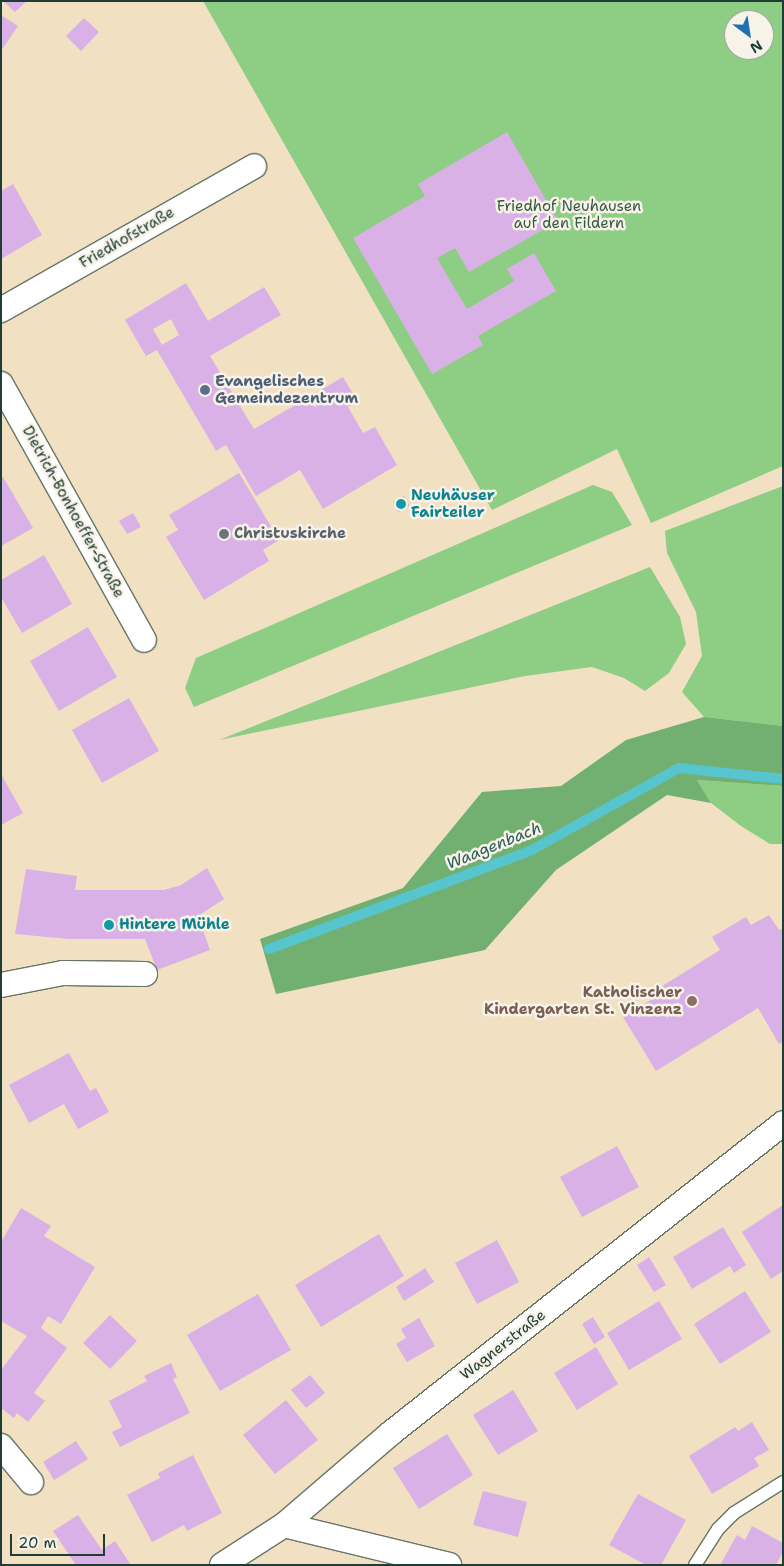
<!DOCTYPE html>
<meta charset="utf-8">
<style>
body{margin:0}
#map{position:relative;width:784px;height:1566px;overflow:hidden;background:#f1e0c2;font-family:"Shantell Sans",sans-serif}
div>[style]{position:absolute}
.green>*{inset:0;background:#8dcd84}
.forest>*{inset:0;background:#72b072}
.stream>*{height:10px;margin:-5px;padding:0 5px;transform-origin:5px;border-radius:5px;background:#57c5cd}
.building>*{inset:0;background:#dab1e6}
.roads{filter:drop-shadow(1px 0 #687666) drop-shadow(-1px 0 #687666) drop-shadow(0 1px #687666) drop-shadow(0 -1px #687666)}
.lane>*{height:12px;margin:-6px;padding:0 6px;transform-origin:6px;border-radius:6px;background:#fff}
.street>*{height:24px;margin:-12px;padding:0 12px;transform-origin:12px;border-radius:12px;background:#fff}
.dots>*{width:14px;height:14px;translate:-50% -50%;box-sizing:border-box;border:2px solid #f7f3e8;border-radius:50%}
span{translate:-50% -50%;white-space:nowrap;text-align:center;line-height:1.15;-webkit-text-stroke:5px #f7f3e8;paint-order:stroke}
.park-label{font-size:15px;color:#355a44}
.street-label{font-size:15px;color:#1f3d34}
.service-label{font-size:15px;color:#4e5e75;font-weight:700}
.left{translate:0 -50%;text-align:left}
.culture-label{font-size:15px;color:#0d838f;font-weight:700}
.worship-label{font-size:15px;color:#5b616d;font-weight:700}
.education-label{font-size:15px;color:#785e54;font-weight:700}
.right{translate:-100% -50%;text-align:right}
.water-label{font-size:16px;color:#2d5f5a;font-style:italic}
.frame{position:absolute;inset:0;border:2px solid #1f3d34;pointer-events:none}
.north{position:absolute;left:724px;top:10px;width:50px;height:50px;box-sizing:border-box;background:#f7f3e8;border:1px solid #a1aaa0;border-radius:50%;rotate:149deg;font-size:14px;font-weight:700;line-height:20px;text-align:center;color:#1f3d34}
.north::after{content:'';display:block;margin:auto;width:18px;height:22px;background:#1f6fb2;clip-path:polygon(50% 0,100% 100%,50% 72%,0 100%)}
.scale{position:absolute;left:10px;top:1534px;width:95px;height:22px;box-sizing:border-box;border:2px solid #1f3d34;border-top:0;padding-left:6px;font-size:15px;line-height:18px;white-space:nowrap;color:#1f3d34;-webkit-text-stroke:4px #f7f3e8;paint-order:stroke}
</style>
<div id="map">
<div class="green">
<div style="clip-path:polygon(evenodd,203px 1px,783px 1px,783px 466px,651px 523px,617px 449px,492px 510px,203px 1px,734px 20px,764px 20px,764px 50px,734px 50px,734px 20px)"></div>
<div style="clip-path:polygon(593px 485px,612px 492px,632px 525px,194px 707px,185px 688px,196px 658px)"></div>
<div style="clip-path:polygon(783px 486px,783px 726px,704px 717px,682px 692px,702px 656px,696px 612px,667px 553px,665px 531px)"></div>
<div style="clip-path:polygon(650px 567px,680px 617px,686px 644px,669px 673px,645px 691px,624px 678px,592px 667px,525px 676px,219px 740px)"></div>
<div style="clip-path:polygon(697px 780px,783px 786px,783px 844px,770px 844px,741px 826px,711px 803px)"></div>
</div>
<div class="forest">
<div style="clip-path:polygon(704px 717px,783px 726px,783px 786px,697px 780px,711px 803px,667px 795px,556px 870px,485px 950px,276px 994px,260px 939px,403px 888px,482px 792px,561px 786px,626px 740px)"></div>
</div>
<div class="stream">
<div style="left:269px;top:949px;width:281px;rotate:-20.6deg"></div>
<div style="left:532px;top:850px;width:168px;rotate:-29.2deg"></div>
<div style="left:679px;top:768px;width:105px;rotate:6deg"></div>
</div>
<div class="building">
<div style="clip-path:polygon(3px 1px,27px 1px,15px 12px)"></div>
<div style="clip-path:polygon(1px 15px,18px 26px,1px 51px)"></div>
<div style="clip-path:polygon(84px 18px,99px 32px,81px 51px,66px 36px)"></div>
<div style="clip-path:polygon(507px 132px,558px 221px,469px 272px,455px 248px,437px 258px,467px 309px,514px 281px,507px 269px,534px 253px,556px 291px,478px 336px,483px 345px,432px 374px,353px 238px,425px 196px,418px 184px)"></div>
<div style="clip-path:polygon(13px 184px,42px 235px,1px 259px,1px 191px)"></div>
<div style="clip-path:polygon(evenodd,186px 283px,208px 321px,264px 287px,281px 315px,210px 356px,254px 429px,343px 377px,358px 402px,348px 407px,363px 433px,375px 427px,397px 465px,323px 509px,300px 470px,256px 496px,226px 445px,216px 451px,157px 350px,146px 356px,125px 320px,186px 283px,171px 319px,179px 335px,162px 345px,153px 329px,171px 319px)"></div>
<div style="clip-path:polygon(239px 473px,279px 540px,263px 550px,269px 561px,204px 600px,166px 537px,178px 530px,169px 515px)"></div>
<div style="clip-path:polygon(3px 477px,33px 528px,1px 546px,1px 478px)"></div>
<div style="clip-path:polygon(404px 496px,410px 506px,398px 512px,393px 502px)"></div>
<div style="clip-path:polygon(133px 513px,141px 527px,127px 534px,119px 521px)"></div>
<div style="clip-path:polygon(44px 555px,72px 604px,22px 633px,1px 597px,1px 580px)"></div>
<div style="clip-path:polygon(88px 627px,117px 677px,59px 711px,30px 661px)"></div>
<div style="clip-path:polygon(129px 698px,159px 751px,102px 783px,72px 730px)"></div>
<div style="clip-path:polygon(1px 774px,23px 813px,1px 825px)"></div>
<div style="clip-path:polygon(207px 868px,224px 899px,198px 916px,210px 950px,157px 970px,145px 939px,69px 939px,15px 934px,26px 869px,77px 876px,75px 890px,164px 890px,181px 885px)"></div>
<div style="clip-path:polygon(769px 915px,779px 930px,783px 928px,783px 1042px,779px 1044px,758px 1008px,656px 1071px,623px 1017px,654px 998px,651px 993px,720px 950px,712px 937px,746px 917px,751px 925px)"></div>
<div style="clip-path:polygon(69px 1053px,90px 1091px,96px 1088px,109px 1112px,78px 1129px,64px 1104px,29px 1123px,9px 1085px)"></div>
<div style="clip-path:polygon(617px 1146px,639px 1187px,582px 1217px,560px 1177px)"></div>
<div style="clip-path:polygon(783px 1205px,783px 1271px,771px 1279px,742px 1232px)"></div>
<div style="clip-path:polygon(21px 1208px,51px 1226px,44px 1236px,95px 1267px,61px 1324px,48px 1316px,41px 1328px,67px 1348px,34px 1393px,45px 1401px,28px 1422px,17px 1413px,14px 1418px,1px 1408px,1px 1370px,27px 1336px,1px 1321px,1px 1242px)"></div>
<div style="clip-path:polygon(723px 1227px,746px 1265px,734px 1273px,730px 1266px,692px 1289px,673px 1257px)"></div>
<div style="clip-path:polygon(379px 1234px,404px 1276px,321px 1327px,295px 1285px)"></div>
<div style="clip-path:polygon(497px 1240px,519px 1282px,477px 1304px,455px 1263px)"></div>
<div style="clip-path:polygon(649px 1257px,666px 1285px,654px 1292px,637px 1265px)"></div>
<div style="clip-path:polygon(425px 1268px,434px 1282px,404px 1301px,396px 1287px)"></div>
<div style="clip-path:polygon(745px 1291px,771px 1332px,720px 1364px,694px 1324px)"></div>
<div style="clip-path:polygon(258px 1294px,291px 1350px,220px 1391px,187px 1335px)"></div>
<div style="clip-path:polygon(659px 1301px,682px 1339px,629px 1370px,607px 1333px)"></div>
<div style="clip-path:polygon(110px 1315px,137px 1341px,110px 1369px,83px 1343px)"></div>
<div style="clip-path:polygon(593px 1317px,605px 1337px,594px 1344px,582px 1324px)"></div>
<div style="clip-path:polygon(419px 1318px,435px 1346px,407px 1362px,396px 1344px,406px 1338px,401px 1329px)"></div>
<div style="clip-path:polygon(596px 1347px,618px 1384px,577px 1410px,554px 1373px)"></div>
<div style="clip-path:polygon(171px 1363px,177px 1377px,173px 1379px,190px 1413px,120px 1447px,112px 1432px,122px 1427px,109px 1401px,147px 1381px,144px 1376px)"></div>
<div style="clip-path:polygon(310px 1375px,325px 1393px,306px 1408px,291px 1390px)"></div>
<div style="clip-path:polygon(513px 1390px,538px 1431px,498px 1455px,473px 1415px)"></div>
<div style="clip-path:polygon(286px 1400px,318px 1440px,275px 1474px,243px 1435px)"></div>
<div style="clip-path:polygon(752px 1422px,769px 1450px,754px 1458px,759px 1466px,712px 1494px,689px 1456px,735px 1427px,738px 1431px)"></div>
<div style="clip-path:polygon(447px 1434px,473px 1475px,419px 1509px,393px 1468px)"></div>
<div style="clip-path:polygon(76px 1441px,88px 1459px,54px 1480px,43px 1462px)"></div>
<div style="clip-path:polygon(193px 1455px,222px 1513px,187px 1531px,184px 1525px,152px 1542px,127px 1495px,160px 1478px,158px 1473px)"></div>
<div style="clip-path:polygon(483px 1491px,527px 1502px,518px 1537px,473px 1525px)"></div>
<div style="clip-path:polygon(638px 1494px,686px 1520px,661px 1565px,646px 1565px,609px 1545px)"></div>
<div style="clip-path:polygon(78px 1515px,102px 1550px,115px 1541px,131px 1565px,76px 1565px,53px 1531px)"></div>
<div style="clip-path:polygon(752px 1526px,783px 1543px,783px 1552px,776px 1565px,720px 1565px,737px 1535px,745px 1540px)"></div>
</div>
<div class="roads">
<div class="lane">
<div style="left:695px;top:1565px;width:43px;rotate:-57.4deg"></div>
<div style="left:718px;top:1529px;width:23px;rotate:-45deg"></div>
<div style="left:734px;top:1513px;width:58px;rotate:-32.3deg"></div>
</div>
<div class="street">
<div style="left:1px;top:310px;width:291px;rotate:-29.6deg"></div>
<div style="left:1px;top:384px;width:293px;rotate:60.8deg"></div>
<div style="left:1px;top:985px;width:63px;rotate:-11deg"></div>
<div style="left:63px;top:973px;width:82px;rotate:0.7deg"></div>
<div style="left:1px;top:1446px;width:47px;rotate:50.2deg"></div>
<div style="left:284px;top:1525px;width:170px;rotate:13.6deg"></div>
<div style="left:222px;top:1565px;width:74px;rotate:-32.8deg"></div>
<div style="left:284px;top:1525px;width:141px;rotate:-40.7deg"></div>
<div style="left:391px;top:1433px;width:500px;rotate:-38.3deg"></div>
</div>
</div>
<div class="dots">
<div style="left:205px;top:390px;background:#5c6f8a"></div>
<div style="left:401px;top:504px;background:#0f9aa8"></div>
<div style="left:224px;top:534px;background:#6b7280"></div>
<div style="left:109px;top:925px;background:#0f9aa8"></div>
<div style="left:692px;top:1001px;background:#8d6e63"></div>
</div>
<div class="park-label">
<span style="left:569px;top:215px">Friedhof Neuhausen<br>auf den Fildern</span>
</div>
<div class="street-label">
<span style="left:127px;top:238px;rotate:-30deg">Friedhofstraße</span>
<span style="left:73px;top:512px;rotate:61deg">Dietrich-Bonhoeffer-Straße</span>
<span style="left:503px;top:1345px;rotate:-38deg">Wagnerstraße</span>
</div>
<div class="service-label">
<span class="left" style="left:215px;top:390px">Evangelisches<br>Gemeindezentrum</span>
</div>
<div class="culture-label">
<span class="left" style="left:411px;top:504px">Neuhäuser<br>Fairteiler</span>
<span class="left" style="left:119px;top:925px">Hintere Mühle</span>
</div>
<div class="worship-label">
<span class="left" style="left:234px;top:534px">Christuskirche</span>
</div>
<div class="education-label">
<span class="right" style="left:682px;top:1001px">Katholischer<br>Kindergarten St. Vinzenz</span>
</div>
<div class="water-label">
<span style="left:494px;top:846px;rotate:-22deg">Waagenbach</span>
</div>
<div class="frame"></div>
<div class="north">N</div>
<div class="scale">20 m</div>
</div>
